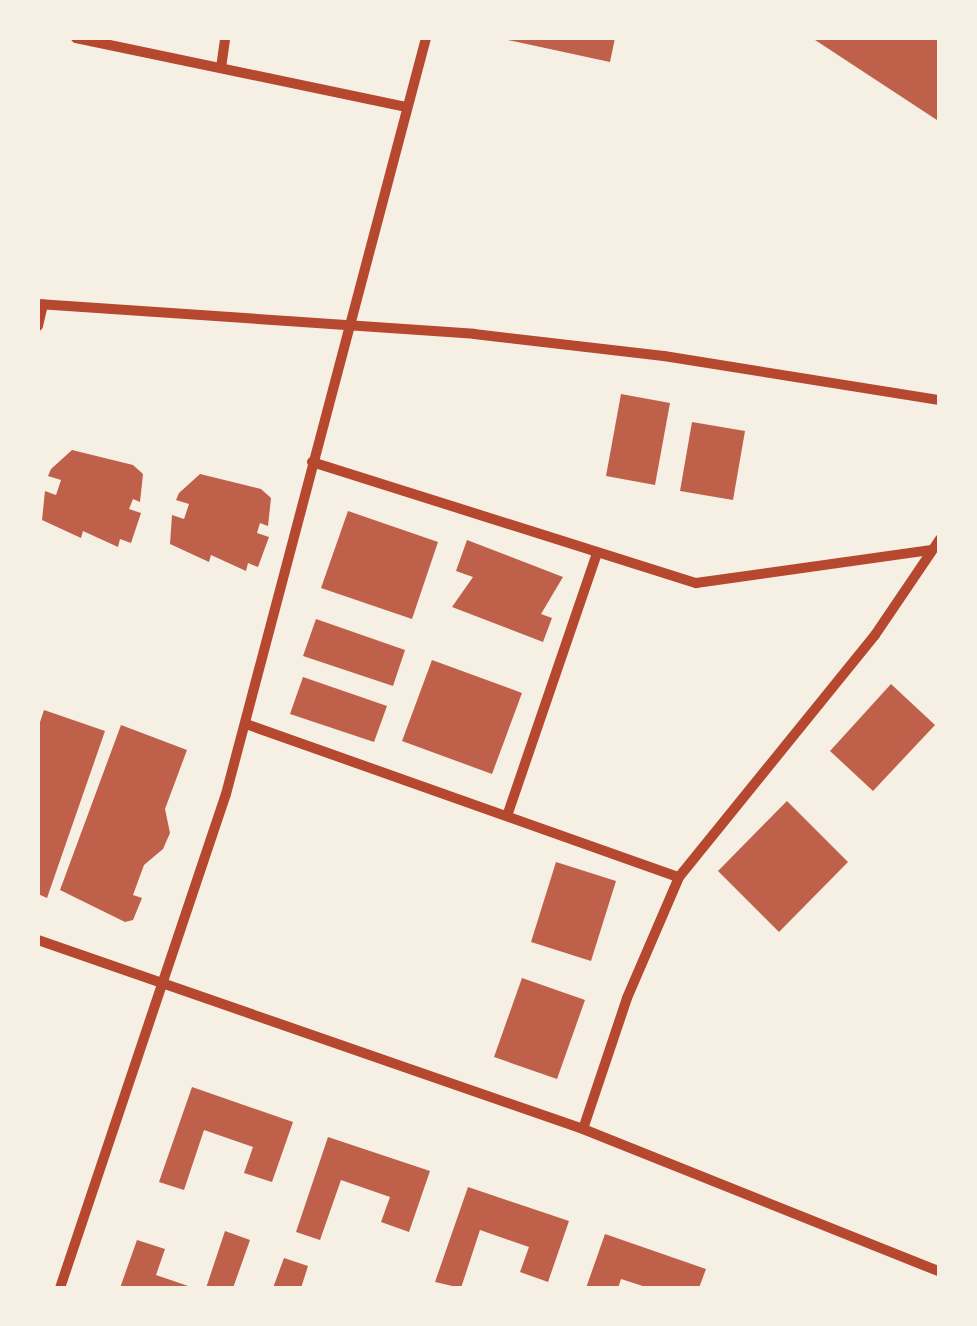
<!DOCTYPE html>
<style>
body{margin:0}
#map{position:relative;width:977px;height:1326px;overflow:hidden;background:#f6efe4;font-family:Rubik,sans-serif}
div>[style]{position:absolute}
.building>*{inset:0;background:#bf614a}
.minor>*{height:10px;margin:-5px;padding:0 5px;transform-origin:5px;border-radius:5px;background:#b5482f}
span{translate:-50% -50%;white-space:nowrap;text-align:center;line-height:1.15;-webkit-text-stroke:8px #f6efe4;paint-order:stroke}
.frame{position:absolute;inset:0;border:40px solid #f6efe4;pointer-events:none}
</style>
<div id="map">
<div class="building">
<div style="clip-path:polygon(499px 38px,615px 38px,610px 62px)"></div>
<div style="clip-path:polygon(812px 38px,940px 38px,940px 122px)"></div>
<div style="clip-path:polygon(621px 394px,670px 403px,655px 485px,606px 476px)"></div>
<div style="clip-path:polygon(692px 422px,745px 431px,733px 500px,680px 491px)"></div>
<div style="clip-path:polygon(72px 450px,133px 465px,143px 474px,140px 502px,133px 499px,129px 509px,141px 513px,131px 543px,120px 539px,118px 547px,83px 531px,81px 538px,42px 520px,45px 491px,56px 495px,61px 480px,48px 476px,51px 469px)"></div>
<div style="clip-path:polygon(200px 474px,261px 489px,271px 498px,268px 526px,260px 523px,257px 533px,269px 537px,258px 567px,248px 563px,246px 571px,211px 555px,209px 562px,170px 544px,172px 515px,184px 519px,189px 504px,176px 500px,179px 493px)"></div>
<div style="clip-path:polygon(348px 511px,438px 542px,412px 619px,321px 588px)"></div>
<div style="clip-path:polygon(467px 540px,563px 577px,541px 614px,552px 618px,543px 642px,452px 607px,473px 577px,456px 571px)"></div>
<div style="clip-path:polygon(316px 619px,405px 650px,393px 686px,303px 656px)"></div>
<div style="clip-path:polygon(432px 660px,522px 693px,492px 774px,402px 741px)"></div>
<div style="clip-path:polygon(303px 677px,387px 706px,374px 742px,290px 714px)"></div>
<div style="clip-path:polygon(891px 684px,935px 725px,873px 791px,830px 751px)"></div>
<div style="clip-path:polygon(44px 710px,105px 731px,47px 898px,38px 894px,38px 728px)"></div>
<div style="clip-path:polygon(121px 725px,187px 750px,165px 809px,170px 833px,163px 849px,144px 865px,133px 895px,142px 898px,133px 920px,125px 922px,60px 890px)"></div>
<div style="clip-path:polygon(787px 801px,848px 862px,779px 932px,718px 871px)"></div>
<div style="clip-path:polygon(556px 862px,616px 881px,591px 961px,531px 942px)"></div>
<div style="clip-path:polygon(522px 978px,585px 1000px,557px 1079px,494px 1057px)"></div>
<div style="clip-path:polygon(192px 1087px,293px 1122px,272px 1182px,244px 1173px,253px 1147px,204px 1130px,184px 1190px,159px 1182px)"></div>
<div style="clip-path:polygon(328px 1137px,430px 1171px,409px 1232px,381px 1222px,390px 1197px,341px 1180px,320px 1240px,296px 1232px)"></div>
<div style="clip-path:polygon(468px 1187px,569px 1221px,548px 1282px,520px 1272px,529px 1247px,480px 1230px,461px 1288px,435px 1282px)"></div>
<div style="clip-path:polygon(225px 1231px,250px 1240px,233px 1288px,206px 1288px)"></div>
<div style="clip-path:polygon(605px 1234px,706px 1269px,699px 1288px,649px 1288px,621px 1279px,618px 1288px,586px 1288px)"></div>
<div style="clip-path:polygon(137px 1240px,165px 1249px,156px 1275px,194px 1288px,120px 1288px)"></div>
<div style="clip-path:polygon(284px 1258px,308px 1266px,301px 1288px,273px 1288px)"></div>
</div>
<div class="minor">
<div style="left:76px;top:38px;width:338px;rotate:11.8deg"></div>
<div style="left:221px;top:68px;width:30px;rotate:-82deg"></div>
<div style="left:38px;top:304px;width:437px;rotate:3.9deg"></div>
<div style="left:474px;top:334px;width:191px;rotate:6.6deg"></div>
<div style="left:664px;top:356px;width:279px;rotate:9.1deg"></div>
<div style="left:38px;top:326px;width:22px;rotate:-77deg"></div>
<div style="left:312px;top:462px;width:403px;rotate:17.5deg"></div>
<div style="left:696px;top:583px;width:238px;rotate:-8deg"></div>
<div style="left:246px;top:724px;width:459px;rotate:19.5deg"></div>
<div style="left:507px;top:816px;width:275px;rotate:-71.1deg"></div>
<div style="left:38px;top:940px;width:577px;rotate:19.13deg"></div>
<div style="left:583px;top:1129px;width:385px;rotate:21.8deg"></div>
<div style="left:583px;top:1129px;width:138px;rotate:-71.4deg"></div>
<div style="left:627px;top:998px;width:132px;rotate:-66.7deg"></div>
<div style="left:679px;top:877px;width:311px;rotate:-51deg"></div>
<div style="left:875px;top:635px;width:116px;rotate:-55.9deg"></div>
<div style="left:60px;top:1288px;width:521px;rotate:-71.43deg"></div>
<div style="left:226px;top:794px;width:782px;rotate:-75.18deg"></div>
</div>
<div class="frame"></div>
</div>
